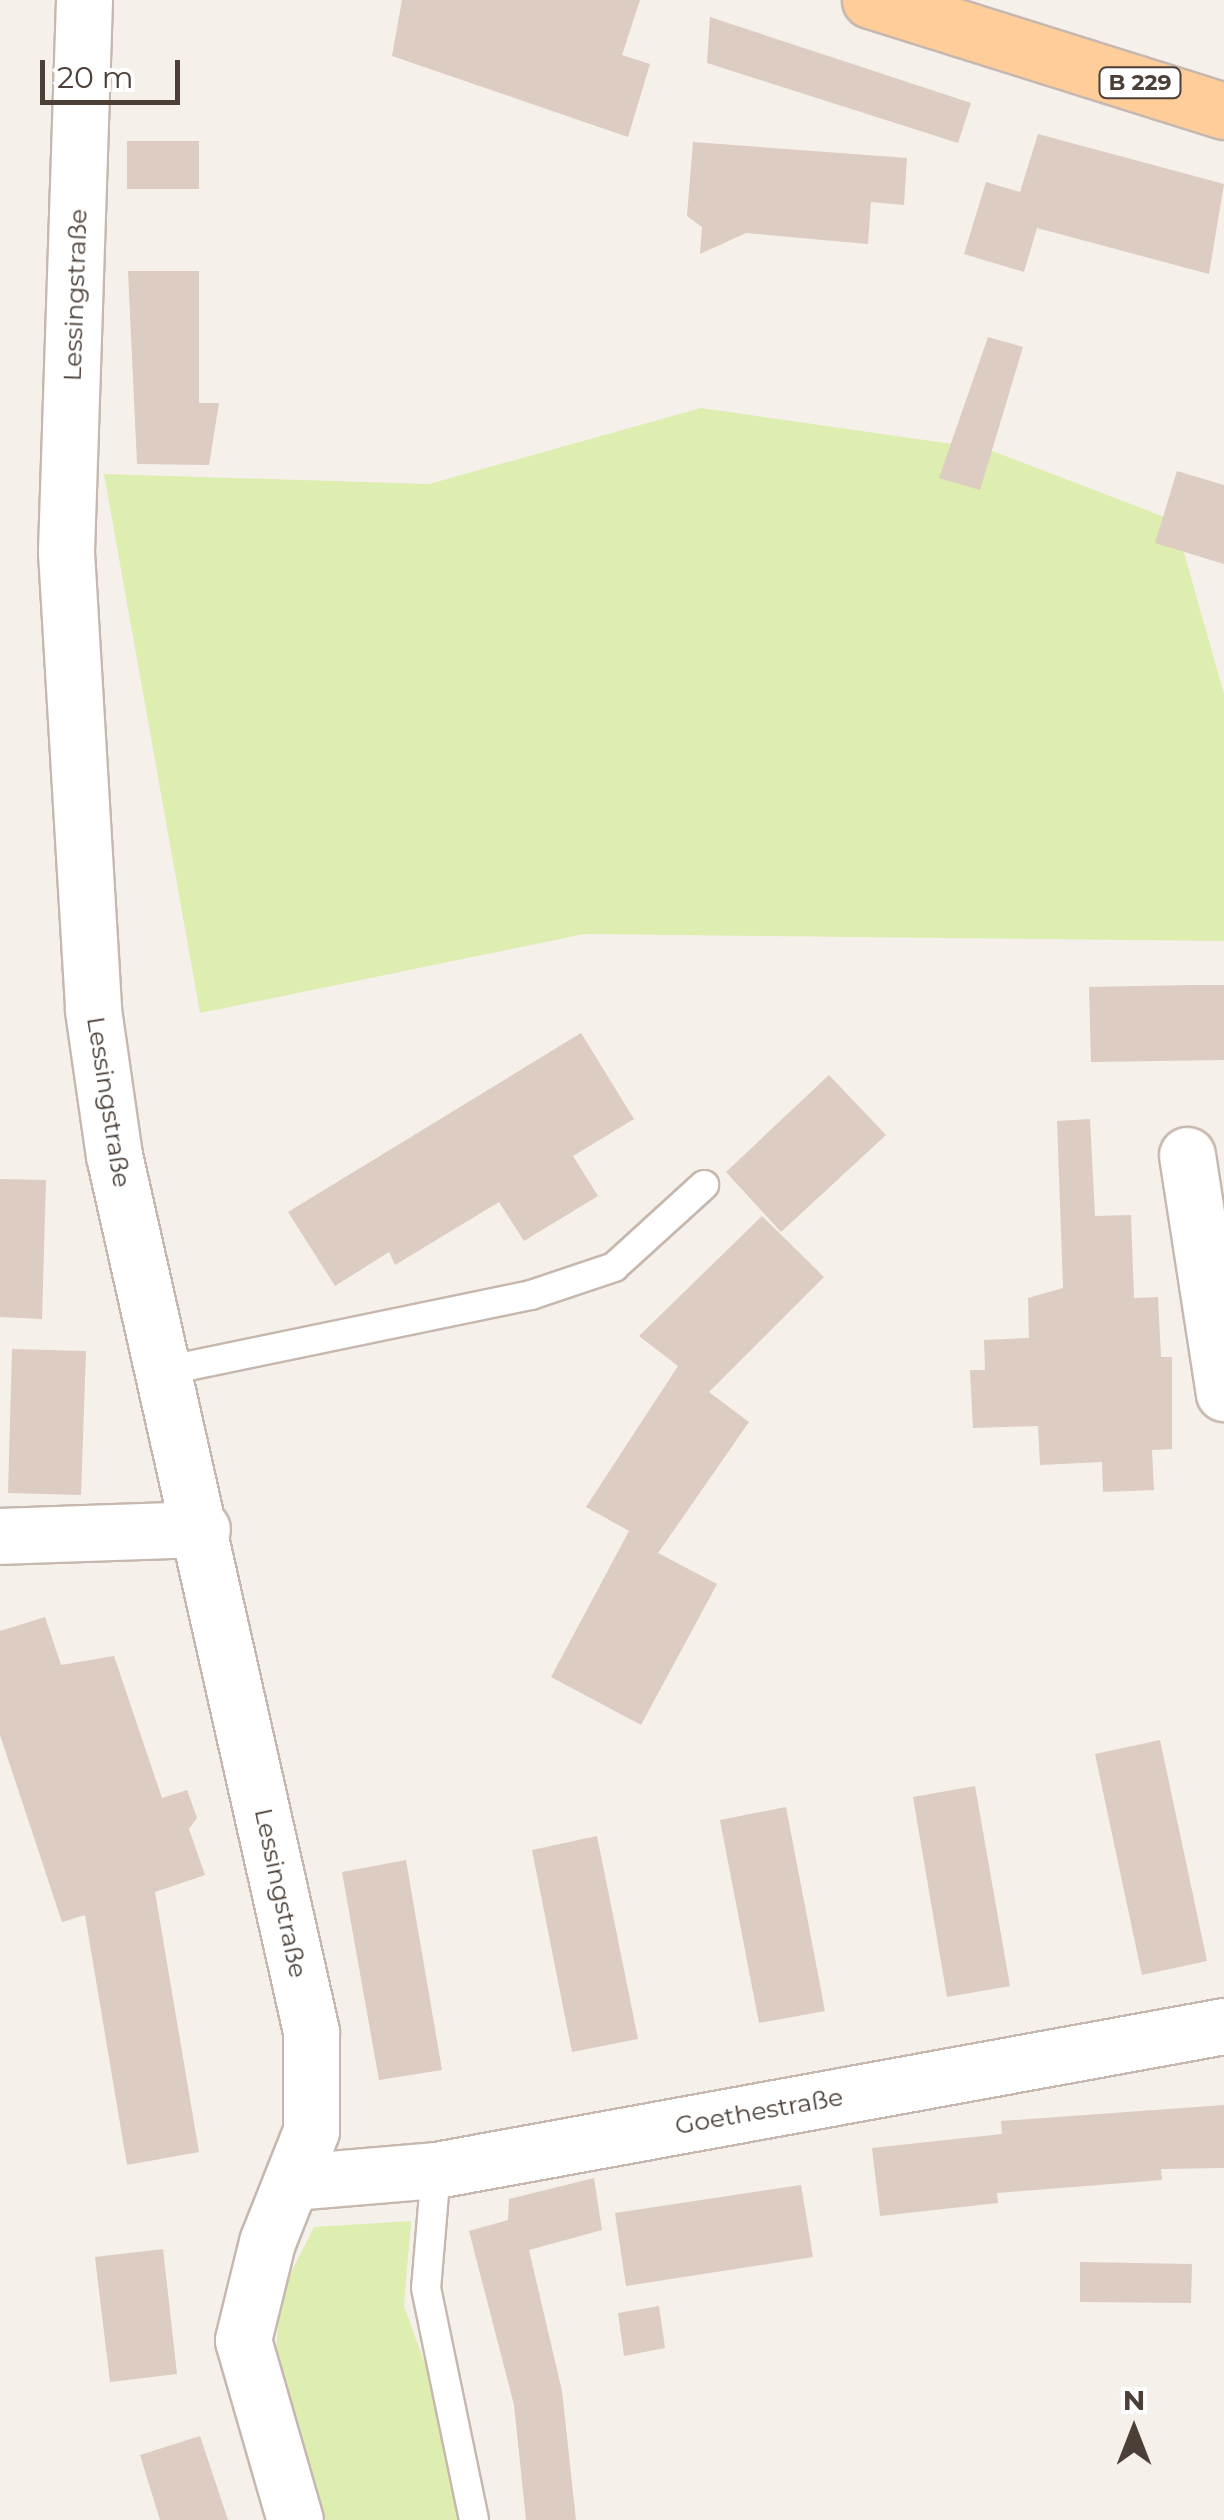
<!DOCTYPE html>
<meta charset="utf-8">
<style>
body{margin:0}
#map{position:relative;width:1224px;height:2520px;overflow:hidden;background:#f6f0ea;font-family:Montserrat,sans-serif}
div>[style]{position:absolute}
.green>*{inset:0;background:#deedb0}
.building>*{inset:0;background:#dcccc1}
.roads{filter:drop-shadow(2px 0 #c6b8ae) drop-shadow(-2px 0 #c6b8ae) drop-shadow(0 2px #c6b8ae) drop-shadow(0 -2px #c6b8ae)}
.service>*{height:28px;margin:-14px;padding:0 14px;transform-origin:14px;border-radius:14px;background:#fff}
.minor>*{height:55px;margin:-27.5px;padding:0 27.5px;transform-origin:27.5px;border-radius:27.5px;background:#fff}
.primary>*{height:55px;margin:-27.5px;padding:0 27.5px;transform-origin:27.5px;border-radius:27.5px;background:#ffcd9a}
span{translate:-50% -50%;white-space:nowrap;text-align:center;line-height:1.15;-webkit-text-stroke:9px #fff;paint-order:stroke}
.shield-label span{padding:2px 8px;background:#fff;border:2px solid;border-radius:8px;-webkit-text-stroke-width:0}
.shield-label{font-size:22px;color:#4b3f37;font-weight:700}
.street-label{font-size:25px;color:#4b3f37}
.north{position:absolute;left:1084px;top:2380px;width:100px;height:100px;-webkit-text-stroke:8px #fff;paint-order:stroke;rotate:0deg;font-size:28px;font-weight:700;line-height:40px;text-align:center;color:#4b3f37}
.north::after{content:'';display:block;margin:auto;width:35px;height:45px;background:#4b3f37;clip-path:polygon(50% 0,100% 100%,50% 72%,0 100%)}
.scale{position:absolute;left:40px;top:60px;width:140px;height:45px;box-sizing:border-box;border:5px solid #4b3f37;border-top:0;padding-left:12px;font-size:30px;line-height:35px;white-space:nowrap;color:#4b3f37;-webkit-text-stroke:8px #fff;paint-order:stroke}
</style>
<div id="map">
<div class="green">
<div style="clip-path:polygon(701px 408px,987px 449px,1175px 521px,1224px 694px,1224px 941px,584px 934px,200px 1013px,104px 474px,429px 484px)"></div>
<div style="clip-path:polygon(411px 2221px,404px 2306px,440px 2405px,458px 2520px,324px 2520px,276px 2360px,279px 2296px,314px 2227px)"></div>
</div>
<div class="building">
<div style="clip-path:polygon(402px 0,640px 0,622px 55px,650px 64px,628px 137px,392px 56px)"></div>
<div style="clip-path:polygon(710px 17px,971px 103px,958px 143px,707px 63px)"></div>
<div style="clip-path:polygon(1038px 134px,1224px 184px,1209px 274px,1037px 228px,1024px 272px,964px 254px,986px 182px,1020px 192px)"></div>
<div style="clip-path:polygon(127px 141px,199px 141px,199px 189px,127px 189px)"></div>
<div style="clip-path:polygon(693px 142px,907px 158px,904px 205px,871px 202px,868px 244px,746px 233px,700px 254px,702px 227px,687px 216px)"></div>
<div style="clip-path:polygon(128px 271px,199px 271px,199px 403px,219px 403px,209px 465px,137px 464px)"></div>
<div style="clip-path:polygon(988px 337px,1023px 347px,980px 490px,939px 478px)"></div>
<div style="clip-path:polygon(1177px 471px,1224px 485px,1224px 564px,1155px 543px)"></div>
<div style="clip-path:polygon(1192px 985px,1224px 985px,1224px 1060px,1091px 1062px,1089px 987px)"></div>
<div style="clip-path:polygon(581px 1033px,634px 1119px,573px 1156px,598px 1196px,524px 1241px,499px 1202px,395px 1265px,389px 1252px,335px 1286px,288px 1212px)"></div>
<div style="clip-path:polygon(829px 1075px,886px 1135px,781px 1232px,726px 1172px)"></div>
<div style="clip-path:polygon(1090px 1119px,1095px 1216px,1131px 1215px,1134px 1298px,1158px 1297px,1161px 1357px,1172px 1357px,1172px 1449px,1152px 1450px,1154px 1490px,1103px 1492px,1102px 1462px,1040px 1465px,1038px 1426px,973px 1428px,970px 1370px,985px 1370px,984px 1340px,1029px 1338px,1028px 1298px,1063px 1288px,1057px 1121px)"></div>
<div style="clip-path:polygon(0 1179px,46px 1180px,42px 1319px,0 1317px)"></div>
<div style="clip-path:polygon(762px 1216px,824px 1277px,709px 1392px,749px 1422px,658px 1553px,717px 1584px,641px 1725px,551px 1677px,629px 1531px,586px 1507px,678px 1366px,639px 1336px)"></div>
<div style="clip-path:polygon(12px 1349px,86px 1351px,81px 1495px,8px 1493px)"></div>
<div style="clip-path:polygon(45px 1617px,61px 1665px,114px 1656px,162px 1798px,187px 1790px,197px 1818px,189px 1829px,205px 1875px,155px 1892px,199px 2152px,127px 2165px,85px 1915px,62px 1922px,0 1735px,0 1631px)"></div>
<div style="clip-path:polygon(1160px 1740px,1207px 1961px,1142px 1975px,1095px 1754px)"></div>
<div style="clip-path:polygon(975px 1786px,1010px 1986px,947px 1997px,913px 1797px)"></div>
<div style="clip-path:polygon(786px 1807px,825px 2011px,759px 2023px,720px 1820px)"></div>
<div style="clip-path:polygon(597px 1836px,638px 2039px,572px 2052px,532px 1850px)"></div>
<div style="clip-path:polygon(406px 1860px,442px 2070px,379px 2080px,342px 1872px)"></div>
<div style="clip-path:polygon(1224px 2105px,1224px 2168px,1161px 2169px,1162px 2180px,997px 2193px,998px 2203px,880px 2216px,872px 2148px,1002px 2134px,1001px 2121px)"></div>
<div style="clip-path:polygon(594px 2178px,602px 2230px,529px 2250px,562px 2391px,576px 2520px,526px 2520px,514px 2405px,469px 2231px,508px 2220px,509px 2199px)"></div>
<div style="clip-path:polygon(801px 2185px,813px 2257px,626px 2286px,615px 2213px)"></div>
<div style="clip-path:polygon(163px 2249px,177px 2374px,110px 2382px,95px 2257px)"></div>
<div style="clip-path:polygon(1080px 2262px,1192px 2264px,1191px 2303px,1080px 2302px)"></div>
<div style="clip-path:polygon(659px 2306px,665px 2348px,624px 2356px,618px 2313px)"></div>
<div style="clip-path:polygon(200px 2436px,228px 2520px,160px 2520px,140px 2455px)"></div>
</div>
<div class="roads">
<div class="service">
<div style="left:164px;top:1371px;width:375px;rotate:-11.7deg"></div>
<div style="left:531px;top:1295px;width:88px;rotate:-18.6deg"></div>
<div style="left:614px;top:1267px;width:122px;rotate:-42.3deg"></div>
<div style="left:436px;top:2170px;width:118px;rotate:94.8deg"></div>
<div style="left:426px;top:2288px;width:237px;rotate:78.3deg"></div>
</div>
<div class="minor">
<div style="left:84px;top:0;width:552px;rotate:91.87deg"></div>
<div style="left:66px;top:552px;width:459px;rotate:86.6deg"></div>
<div style="left:93px;top:1010px;width:147px;rotate:81.8deg"></div>
<div style="left:114px;top:1155px;width:898px;rotate:77.33deg"></div>
<div style="left:311px;top:2031px;width:100px;rotate:90deg"></div>
<div style="left:311px;top:2131px;width:119px;rotate:111.6deg"></div>
<div style="left:267px;top:2242px;width:101px;rotate:103.8deg"></div>
<div style="left:243px;top:2340px;width:187px;rotate:73.9deg"></div>
<div style="left:1187px;top:1155px;width:241px;rotate:81.2deg"></div>
<div style="left:0;top:1536px;width:202px;rotate:-2deg"></div>
<div style="left:293px;top:2182px;width:144px;rotate:-4.8deg"></div>
<div style="left:436px;top:2170px;width:801px;rotate:-10.36deg"></div>
</div>
<div class="primary">
<div style="left:870px;top:0;width:371px;rotate:17.4deg"></div>
</div>
</div>
<div class="shield-label">
<span style="left:1140px;top:83px">B 229</span>
</div>
<div class="street-label">
<span style="left:75px;top:295px;rotate:-88deg">Lessingstraße</span>
<span style="left:109px;top:1102px;rotate:81deg">Lessingstraße</span>
<span style="left:281px;top:1893px;rotate:78deg">Lessingstraße</span>
<span style="left:759px;top:2111px;rotate:-10deg">Goethestraße</span>
</div>
<div class="north">N</div>
<div class="scale">20 m</div>
</div>
